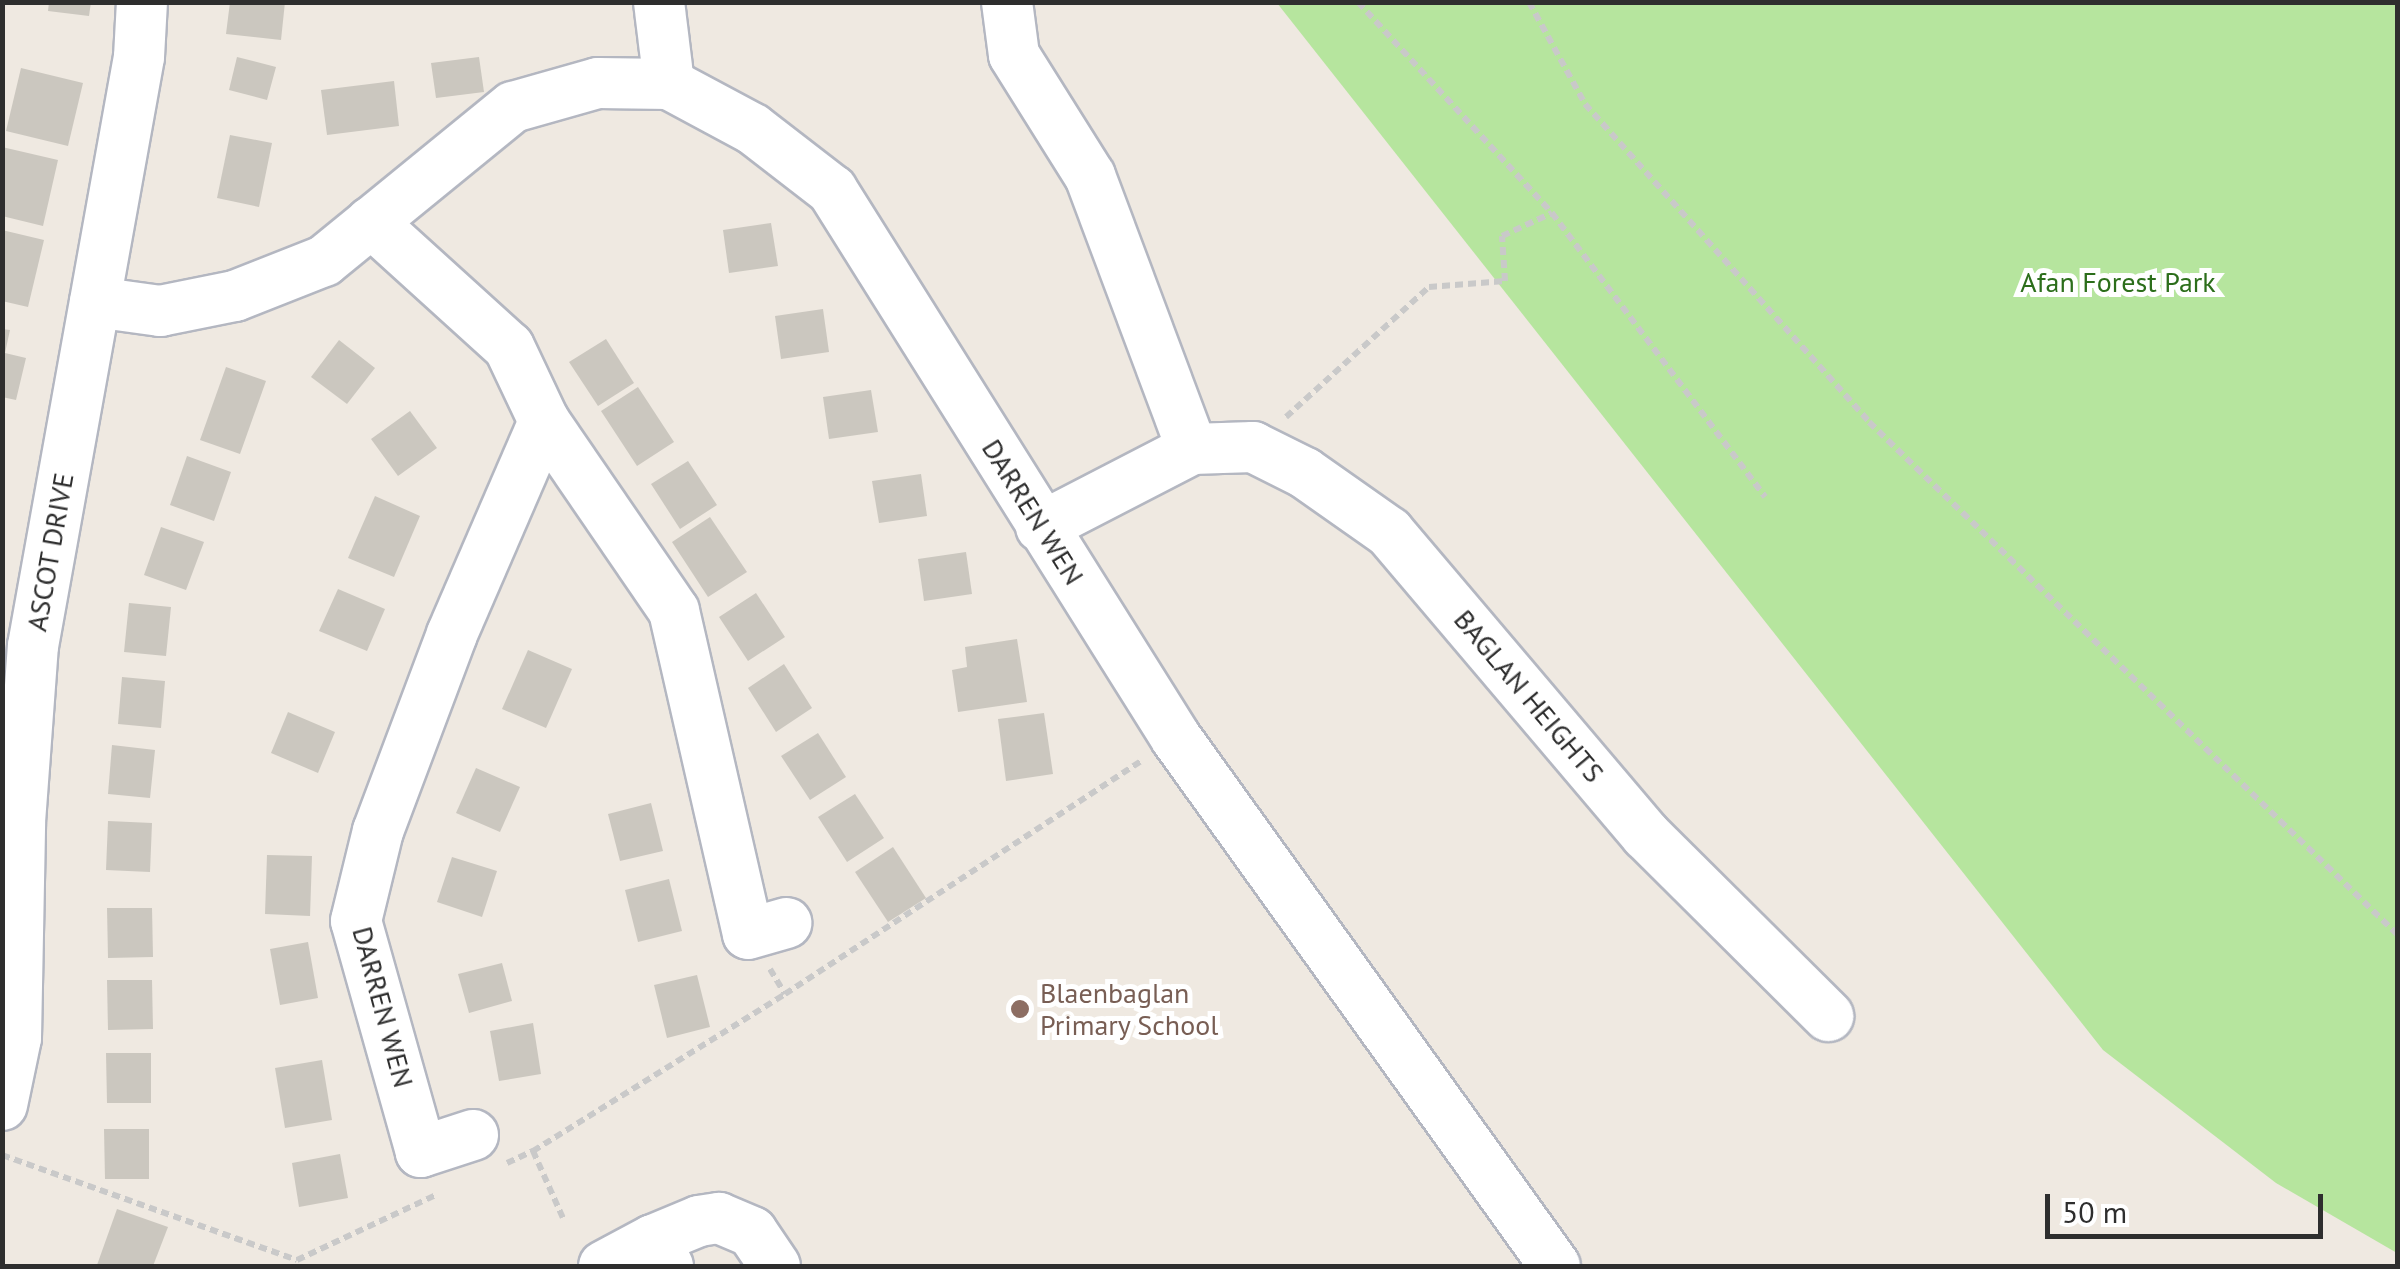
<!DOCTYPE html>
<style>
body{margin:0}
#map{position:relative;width:2400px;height:1269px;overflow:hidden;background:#efe9e1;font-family:"PT Sans",sans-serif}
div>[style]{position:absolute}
.green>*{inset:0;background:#b6e59e}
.building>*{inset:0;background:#cbc7bf}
.path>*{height:6px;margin-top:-3px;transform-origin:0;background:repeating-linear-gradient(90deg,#c9c9c9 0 8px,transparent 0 13px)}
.roads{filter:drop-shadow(2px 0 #b4b7c1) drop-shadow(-2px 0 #b4b7c1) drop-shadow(0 2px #b4b7c1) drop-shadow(0 -2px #b4b7c1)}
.minor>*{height:50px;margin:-25px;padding:0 25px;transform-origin:25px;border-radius:25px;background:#fff}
.dots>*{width:28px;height:28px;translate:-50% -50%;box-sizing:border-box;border:5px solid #fff;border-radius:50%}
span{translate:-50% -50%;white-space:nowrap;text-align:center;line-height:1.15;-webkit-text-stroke:10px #fff;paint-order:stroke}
.park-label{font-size:28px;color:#2c6e1b}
.street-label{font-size:28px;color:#2e2e2e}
.education-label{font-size:28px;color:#785e54}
.left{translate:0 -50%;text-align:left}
.frame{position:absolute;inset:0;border:5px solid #2e2e2e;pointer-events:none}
.scale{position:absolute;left:2045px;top:1194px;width:278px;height:45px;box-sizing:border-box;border:5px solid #2e2e2e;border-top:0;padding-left:12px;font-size:30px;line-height:35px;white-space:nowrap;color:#2e2e2e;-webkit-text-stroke:8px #fff;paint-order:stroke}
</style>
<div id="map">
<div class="green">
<div style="clip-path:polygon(1277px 3px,2397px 3px,2397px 1253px,2276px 1183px,2103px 1050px)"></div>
</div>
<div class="building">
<div style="clip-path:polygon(49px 2px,91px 2px,89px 16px,48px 11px)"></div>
<div style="clip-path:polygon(230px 2px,285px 2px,281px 40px,226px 34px)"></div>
<div style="clip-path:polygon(237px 57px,276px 67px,267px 100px,229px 90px)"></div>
<div style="clip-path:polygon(479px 57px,484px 92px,436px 98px,431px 63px)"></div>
<div style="clip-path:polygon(21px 68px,83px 83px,68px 146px,6px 131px)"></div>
<div style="clip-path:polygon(394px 81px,399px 126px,327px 135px,321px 90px)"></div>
<div style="clip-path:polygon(230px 135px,272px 143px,259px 207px,217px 198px)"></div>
<div style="clip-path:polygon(2px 147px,58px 160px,43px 226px,2px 216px)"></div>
<div style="clip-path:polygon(771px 223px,778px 266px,729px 273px,723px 230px)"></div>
<div style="clip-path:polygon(2px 230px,44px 240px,28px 307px,2px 301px)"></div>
<div style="clip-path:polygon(823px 309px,829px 352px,781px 359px,775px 316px)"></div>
<div style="clip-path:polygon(2px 329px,10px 330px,5px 353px,26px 358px,16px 400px,2px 397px)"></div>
<div style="clip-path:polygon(606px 339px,634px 383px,598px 406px,569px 362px)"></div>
<div style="clip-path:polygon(339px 340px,375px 368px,347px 404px,311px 377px)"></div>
<div style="clip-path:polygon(226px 367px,266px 381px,240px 454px,200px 440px)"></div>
<div style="clip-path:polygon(638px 387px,674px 442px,637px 466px,601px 411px)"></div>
<div style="clip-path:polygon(871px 390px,878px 432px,829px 439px,823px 397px)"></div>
<div style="clip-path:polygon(410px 411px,437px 448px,398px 476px,371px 439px)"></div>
<div style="clip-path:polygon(187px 456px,231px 472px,214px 521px,170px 505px)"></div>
<div style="clip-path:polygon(688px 461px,717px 505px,680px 529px,651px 484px)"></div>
<div style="clip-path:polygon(921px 474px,927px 516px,879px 523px,872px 481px)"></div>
<div style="clip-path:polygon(375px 496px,420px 516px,394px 577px,348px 558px)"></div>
<div style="clip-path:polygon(710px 517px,747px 572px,708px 597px,672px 542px)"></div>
<div style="clip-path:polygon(161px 527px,204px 542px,186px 590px,144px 575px)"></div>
<div style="clip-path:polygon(966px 552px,972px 594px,924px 601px,918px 559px)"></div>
<div style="clip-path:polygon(338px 589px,385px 609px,367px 651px,319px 631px)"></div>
<div style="clip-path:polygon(756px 593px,785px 637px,748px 661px,719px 617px)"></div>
<div style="clip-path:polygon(129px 603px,171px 607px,166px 656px,124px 652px)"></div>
<div style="clip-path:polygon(1017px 639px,1027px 702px,958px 712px,952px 670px,967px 667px,965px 647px)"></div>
<div style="clip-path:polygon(528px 650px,572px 669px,546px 728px,502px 709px)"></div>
<div style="clip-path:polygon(784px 664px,812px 708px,776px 732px,748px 688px)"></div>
<div style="clip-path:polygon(122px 677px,165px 681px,161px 728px,118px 724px)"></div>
<div style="clip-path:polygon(288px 712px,335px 732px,318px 773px,271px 753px)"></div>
<div style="clip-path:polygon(1044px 713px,1053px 774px,1006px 781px,998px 719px)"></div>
<div style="clip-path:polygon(818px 733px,846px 777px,810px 800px,781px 756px)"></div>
<div style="clip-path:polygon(112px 745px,155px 750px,150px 798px,108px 794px)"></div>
<div style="clip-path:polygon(476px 768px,520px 787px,500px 832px,456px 813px)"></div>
<div style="clip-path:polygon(855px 794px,884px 838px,847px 862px,818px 817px)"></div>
<div style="clip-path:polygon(651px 803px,663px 851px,620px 861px,608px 814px)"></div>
<div style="clip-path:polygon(108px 821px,152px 823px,150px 872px,106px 870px)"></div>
<div style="clip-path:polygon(893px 847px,926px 898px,888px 922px,855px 872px)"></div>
<div style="clip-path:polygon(267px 855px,312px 856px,310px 916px,265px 914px)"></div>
<div style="clip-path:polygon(452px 857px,497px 871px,482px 917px,437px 902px)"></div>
<div style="clip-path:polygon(669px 879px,682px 931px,638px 942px,625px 890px)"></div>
<div style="clip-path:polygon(107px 908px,152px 908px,153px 957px,108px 958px)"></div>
<div style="clip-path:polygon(308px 942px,318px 998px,280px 1005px,270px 949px)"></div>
<div style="clip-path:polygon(502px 963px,512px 1001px,469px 1013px,458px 974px)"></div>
<div style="clip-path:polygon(697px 975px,710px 1027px,667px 1038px,654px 985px)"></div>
<div style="clip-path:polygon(107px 980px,152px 980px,153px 1029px,108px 1030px)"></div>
<div style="clip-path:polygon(533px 1023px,541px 1074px,499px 1081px,490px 1031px)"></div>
<div style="clip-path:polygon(106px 1053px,151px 1053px,151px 1103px,107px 1103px)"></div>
<div style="clip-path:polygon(322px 1060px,332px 1120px,285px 1128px,275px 1068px)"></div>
<div style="clip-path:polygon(104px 1129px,149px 1129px,149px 1179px,105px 1179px)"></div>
<div style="clip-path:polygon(340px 1154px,348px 1198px,299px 1207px,292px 1163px)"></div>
<div style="clip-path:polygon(117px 1209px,168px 1227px,153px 1266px,97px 1265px)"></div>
</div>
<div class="path">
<div style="left:1358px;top:2px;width:287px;rotate:47.4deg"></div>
<div style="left:1529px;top:2px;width:116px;rotate:61.2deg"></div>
<div style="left:1585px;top:104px;width:426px;rotate:48.2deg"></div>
<div style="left:1869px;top:422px;width:737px;rotate:44.12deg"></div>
<div style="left:1286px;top:417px;width:193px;rotate:-42.3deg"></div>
<div style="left:1429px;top:287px;width:76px;rotate:-4.5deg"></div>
<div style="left:1505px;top:281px;width:45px;rotate:-93.8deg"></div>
<div style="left:1502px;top:236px;width:55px;rotate:-24.7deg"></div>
<div style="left:1552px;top:213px;width:355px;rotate:53.1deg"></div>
<div style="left:770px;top:969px;width:29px;rotate:59deg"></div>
<div style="left:533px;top:1151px;width:73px;rotate:65.9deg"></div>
<div style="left:2px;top:1155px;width:313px;rotate:19.6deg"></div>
<div style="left:297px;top:1260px;width:153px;rotate:-25.1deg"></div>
<div style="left:507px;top:1163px;width:29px;rotate:-25deg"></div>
<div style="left:533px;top:1151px;width:297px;rotate:-31.9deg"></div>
<div style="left:785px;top:994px;width:427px;rotate:-33.2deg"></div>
</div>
<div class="roads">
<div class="minor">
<div style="left:659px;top:2px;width:83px;rotate:83deg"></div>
<div style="left:1007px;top:2px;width:53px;rotate:82.5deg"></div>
<div style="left:1014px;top:55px;width:143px;rotate:57.9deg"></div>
<div style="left:1090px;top:176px;width:291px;rotate:69.5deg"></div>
<div style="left:371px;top:222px;width:186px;rotate:42.2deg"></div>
<div style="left:509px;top:347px;width:82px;rotate:64.7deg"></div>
<div style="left:544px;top:421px;width:230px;rotate:55.6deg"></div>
<div style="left:674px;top:611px;width:331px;rotate:77.1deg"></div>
<div style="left:748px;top:934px;width:40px;rotate:-16deg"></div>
<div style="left:95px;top:302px;width:66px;rotate:7.9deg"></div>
<div style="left:160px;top:311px;width:76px;rotate:-11.3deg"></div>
<div style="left:235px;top:296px;width:96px;rotate:-21.5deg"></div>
<div style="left:324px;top:261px;width:244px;rotate:-39.2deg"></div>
<div style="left:513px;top:107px;width:88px;rotate:-15.8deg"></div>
<div style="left:598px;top:83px;width:71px;rotate:0.8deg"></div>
<div style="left:669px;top:84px;width:95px;rotate:28.2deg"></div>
<div style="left:753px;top:129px;width:100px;rotate:37.7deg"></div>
<div style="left:832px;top:190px;width:647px;rotate:57.88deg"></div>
<div style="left:1176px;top:738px;width:650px;rotate:54.33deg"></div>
<div style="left:1041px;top:527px;width:170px;rotate:-27.3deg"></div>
<div style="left:1192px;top:449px;width:61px;rotate:-1.9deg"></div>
<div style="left:1253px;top:447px;width:58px;rotate:26.6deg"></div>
<div style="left:1305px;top:473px;width:103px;rotate:35.1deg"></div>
<div style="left:1389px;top:532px;width:397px;rotate:49.7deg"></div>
<div style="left:1646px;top:835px;width:257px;rotate:44.8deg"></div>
<div style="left:2px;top:1105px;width:68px;rotate:-78.2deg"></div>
<div style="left:16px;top:1038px;width:216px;rotate:-88.9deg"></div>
<div style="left:20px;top:822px;width:176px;rotate:-85.8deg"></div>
<div style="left:33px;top:646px;width:598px;rotate:-79.8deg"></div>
<div style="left:139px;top:57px;width:55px;rotate:-86.9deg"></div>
<div style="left:473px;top:1135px;width:55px;rotate:161.9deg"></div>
<div style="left:421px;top:1152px;width:240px;rotate:-105.7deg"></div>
<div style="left:356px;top:921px;width:93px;rotate:-76.3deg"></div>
<div style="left:378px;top:831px;width:210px;rotate:-69.4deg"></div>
<div style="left:452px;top:634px;width:232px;rotate:-66.6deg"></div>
<div style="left:604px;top:1266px;width:55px;rotate:-28deg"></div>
<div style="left:668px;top:1266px;width:30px;rotate:-120deg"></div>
<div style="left:653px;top:1240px;width:50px;rotate:-22.4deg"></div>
<div style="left:699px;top:1221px;width:20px;rotate:-9deg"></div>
<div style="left:719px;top:1218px;width:36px;rotate:23deg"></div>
<div style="left:752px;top:1232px;width:41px;rotate:55.9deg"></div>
</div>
</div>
<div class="dots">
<div style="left:1020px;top:1009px;background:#8d6e63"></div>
</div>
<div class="park-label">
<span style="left:2118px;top:282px">Afan Forest Park</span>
</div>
<div class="street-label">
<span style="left:1033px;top:512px;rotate:58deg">DARREN WEN</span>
<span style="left:50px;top:552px;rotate:-80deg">ASCOT DRIVE</span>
<span style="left:1529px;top:696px;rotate:50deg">BAGLAN HEIGHTS</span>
<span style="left:383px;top:1007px;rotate:75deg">DARREN WEN</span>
</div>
<div class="education-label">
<span class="left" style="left:1040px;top:1009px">Blaenbaglan<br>Primary School</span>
</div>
<div class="frame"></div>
<div class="scale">50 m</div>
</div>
